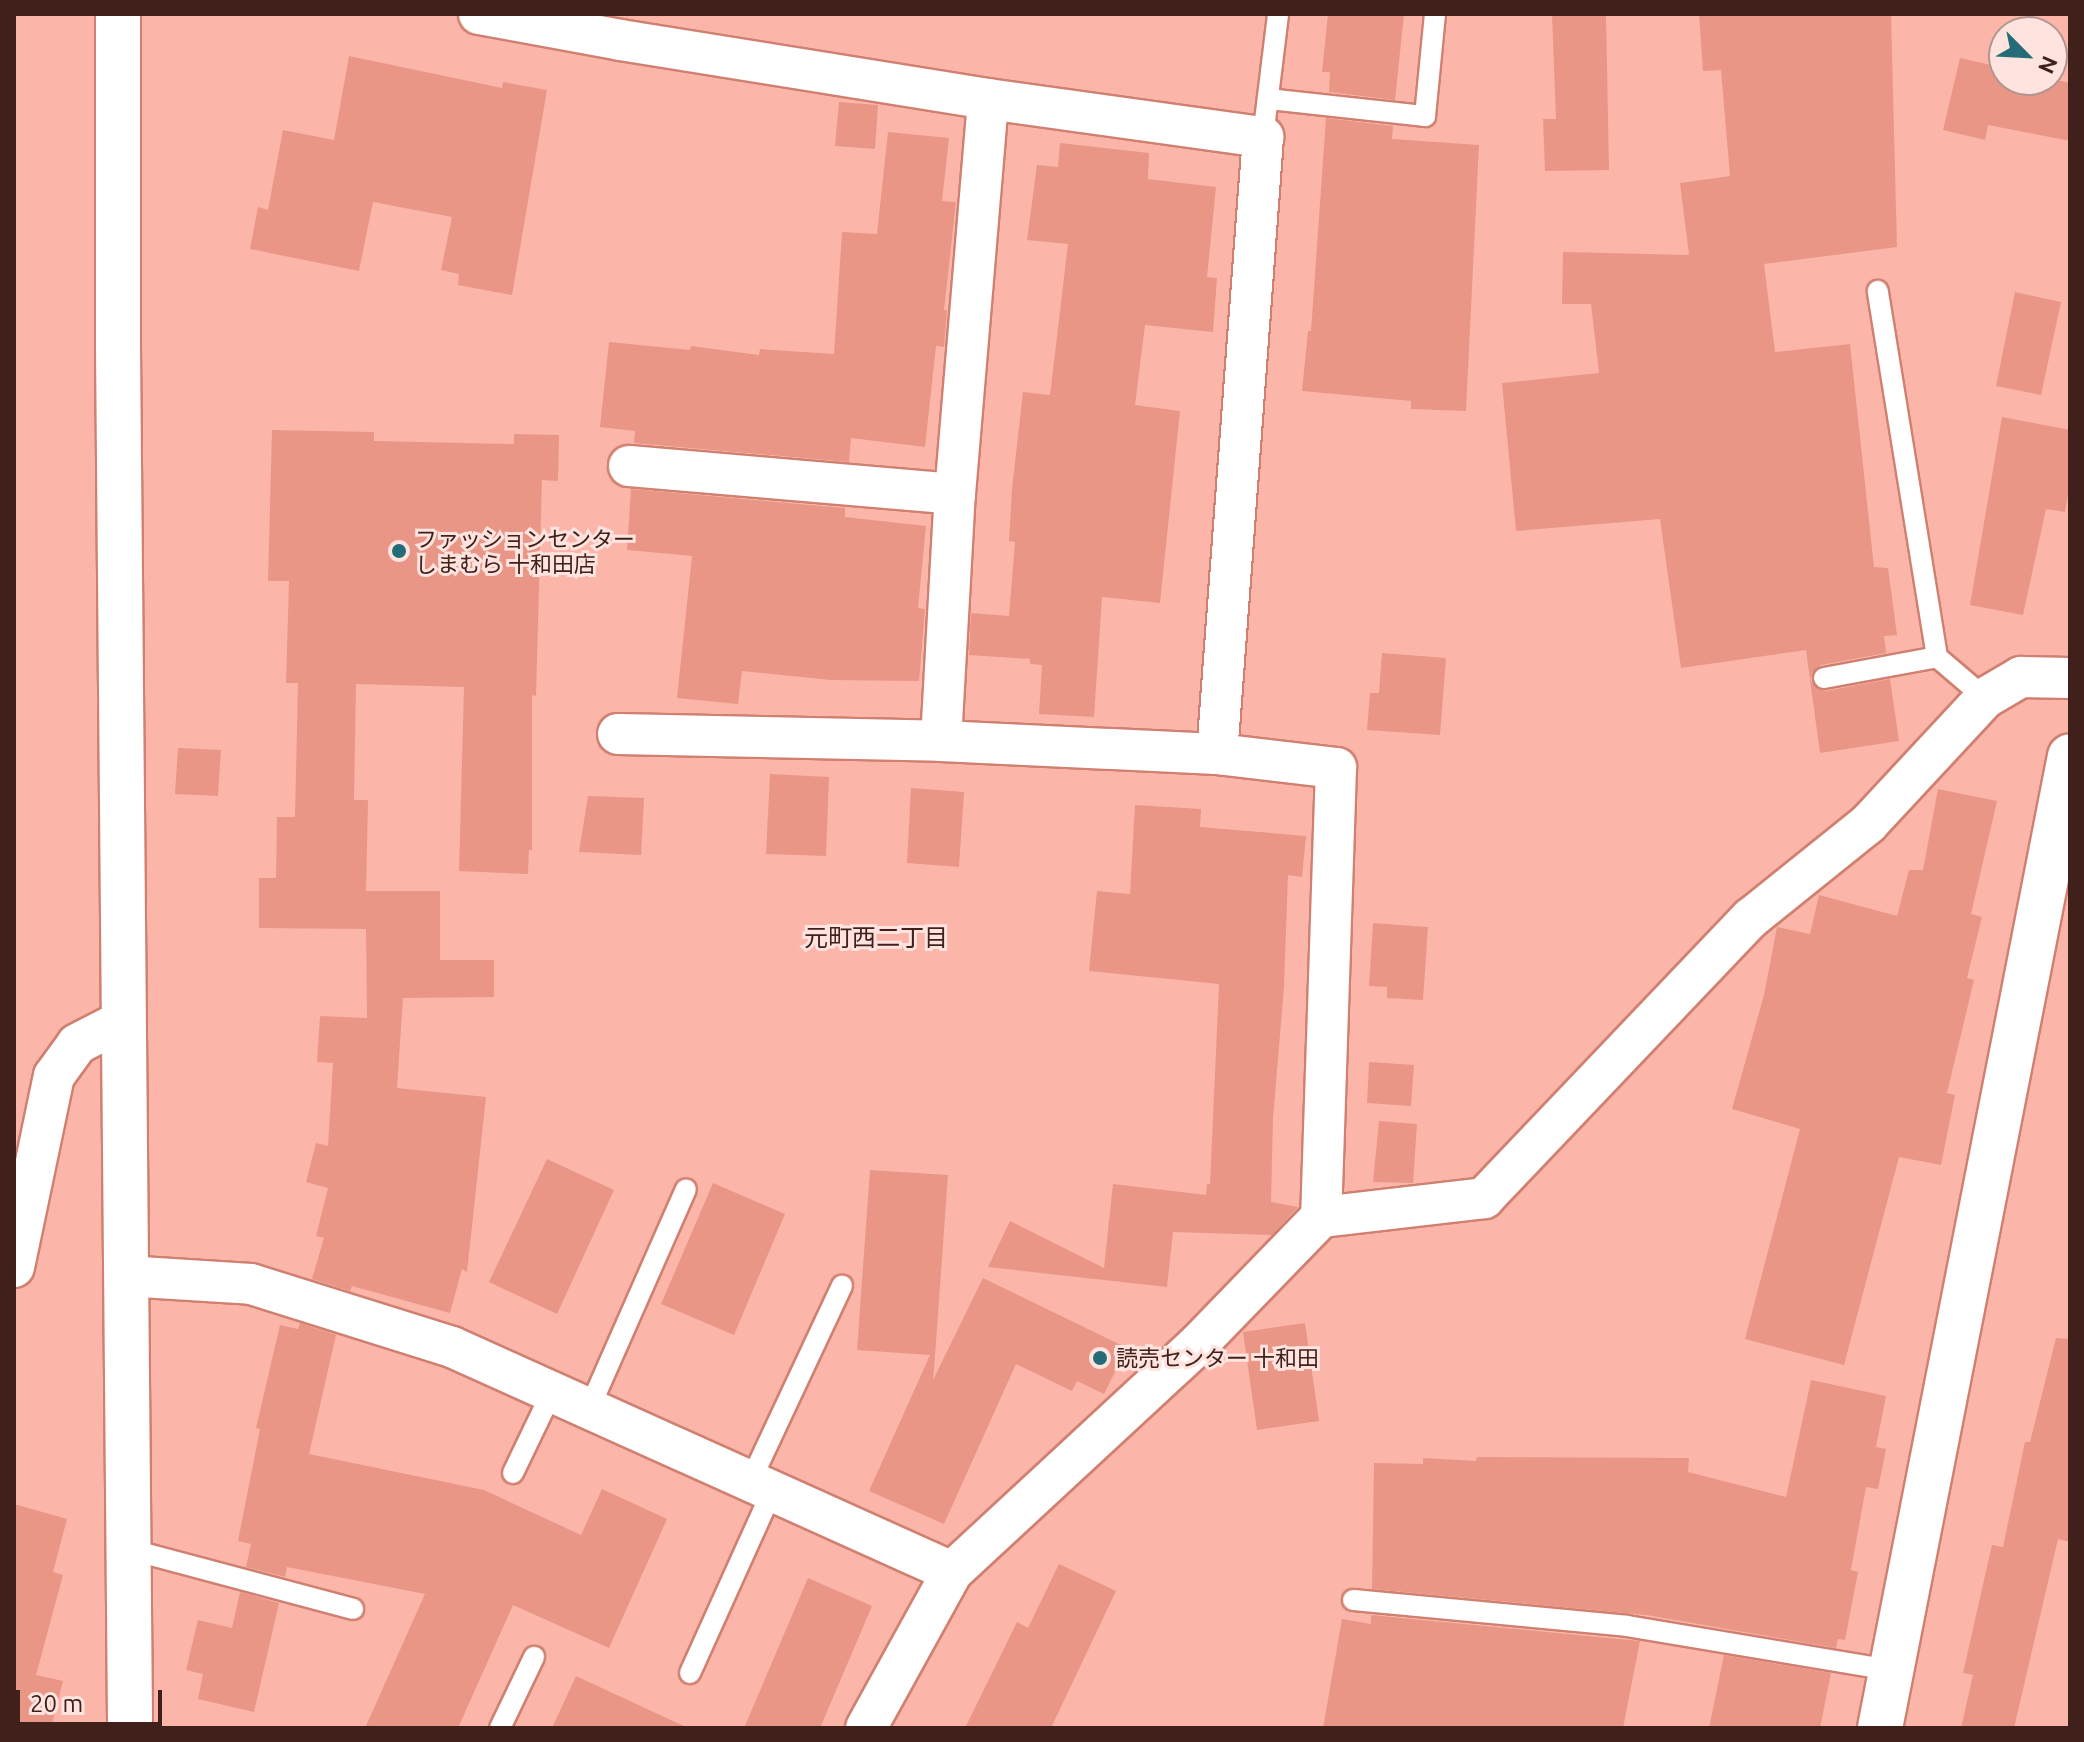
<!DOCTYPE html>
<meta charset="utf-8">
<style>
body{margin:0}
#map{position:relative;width:2084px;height:1742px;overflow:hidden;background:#fbb6a9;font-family:Ubuntu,"Noto Sans JP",sans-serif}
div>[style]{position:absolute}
.building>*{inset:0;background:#e99687}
.roads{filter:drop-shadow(2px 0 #d08071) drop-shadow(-2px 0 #d08071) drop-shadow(0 2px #d08071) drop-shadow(0 -2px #d08071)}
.service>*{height:20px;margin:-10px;padding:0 10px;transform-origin:10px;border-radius:10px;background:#fff}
.minor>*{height:40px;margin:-20px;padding:0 20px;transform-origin:20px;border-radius:20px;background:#fff}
.tertiary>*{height:44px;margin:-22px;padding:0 22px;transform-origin:22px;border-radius:22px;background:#fff}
.dots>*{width:22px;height:22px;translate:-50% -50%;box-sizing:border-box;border:4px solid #fee3de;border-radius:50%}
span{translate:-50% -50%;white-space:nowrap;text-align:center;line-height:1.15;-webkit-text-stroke:6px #fee3de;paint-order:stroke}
.poi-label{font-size:22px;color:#40201a}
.left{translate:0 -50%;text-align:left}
.neighbourhood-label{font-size:24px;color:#40201a}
.frame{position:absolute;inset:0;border:16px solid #40201a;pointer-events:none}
.north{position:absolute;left:1988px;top:16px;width:80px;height:80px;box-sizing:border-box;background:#fee3de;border:2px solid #b29590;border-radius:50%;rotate:114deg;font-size:22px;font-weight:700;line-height:32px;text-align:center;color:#40201a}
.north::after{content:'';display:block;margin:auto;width:28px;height:36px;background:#246c78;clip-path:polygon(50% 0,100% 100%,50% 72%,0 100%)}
.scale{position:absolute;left:16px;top:1690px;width:146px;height:36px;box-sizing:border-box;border:4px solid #40201a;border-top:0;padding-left:10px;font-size:24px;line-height:28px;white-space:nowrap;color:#40201a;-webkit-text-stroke:6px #fee3de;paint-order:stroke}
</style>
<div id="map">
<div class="building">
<div style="clip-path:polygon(1328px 14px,1404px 14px,1395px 100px,1329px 92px,1330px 72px,1322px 72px)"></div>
<div style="clip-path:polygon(1552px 14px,1606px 14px,1609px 170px,1545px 171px,1543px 119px,1556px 119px)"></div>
<div style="clip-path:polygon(1699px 14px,1891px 14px,1897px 247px,1764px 264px,1775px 352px,1850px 344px,1874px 567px,1888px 568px,1897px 635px,1884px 636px,1886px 653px,1821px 665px,1812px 673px,1811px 681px,1815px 687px,1826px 691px,1890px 679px,1899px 741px,1820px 753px,1806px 650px,1681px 668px,1660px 519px,1516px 531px,1502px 383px,1599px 373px,1591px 304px,1562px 304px,1563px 252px,1689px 255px,1680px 183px,1730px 176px,1721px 70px,1703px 71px)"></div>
<div style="clip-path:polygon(349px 56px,502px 88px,503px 82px,547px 90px,512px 295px,458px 285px,459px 274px,441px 270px,452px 217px,373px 202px,359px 271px,250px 249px,258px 207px,268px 210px,283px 130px,334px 140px)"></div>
<div style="clip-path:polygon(1960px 58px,2004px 68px,2004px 80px,2052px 79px,2070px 83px,2070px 141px,1988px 125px,1985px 140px,1943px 130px)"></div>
<div style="clip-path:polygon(839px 102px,878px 105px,875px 149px,835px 146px)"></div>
<div style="clip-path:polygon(1326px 118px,1393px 126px,1392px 139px,1479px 145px,1466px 411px,1411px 409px,1411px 401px,1302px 391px,1308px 331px,1311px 331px)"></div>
<div style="clip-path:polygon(888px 132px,949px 138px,942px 201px,956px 202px,944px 310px,947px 310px,944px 347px,936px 346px,925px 447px,851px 438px,849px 462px,634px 443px,635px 431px,600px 427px,609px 342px,690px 350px,691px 346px,759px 355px,760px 349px,834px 354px,842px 232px,877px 234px)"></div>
<div style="clip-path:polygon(1060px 143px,1149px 153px,1148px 179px,1216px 187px,1207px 277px,1217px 278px,1213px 332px,1145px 325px,1135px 405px,1180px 411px,1160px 603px,1102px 597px,1094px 717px,1039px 714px,1042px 665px,1030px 664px,1030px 659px,969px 655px,971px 613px,1009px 616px,1015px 542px,1009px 541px,1012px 489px,1023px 392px,1050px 395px,1068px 244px,1027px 240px,1037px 165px,1058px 167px)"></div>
<div style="clip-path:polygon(2015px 292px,2061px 302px,2041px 395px,1996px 386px)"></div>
<div style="clip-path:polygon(2002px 417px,2070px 430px,2070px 483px,2065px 512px,2046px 509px,2023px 615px,1970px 605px)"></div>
<div style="clip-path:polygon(272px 430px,374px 432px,374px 441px,514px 444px,514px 434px,559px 435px,558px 481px,542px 480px,536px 696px,532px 695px,532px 850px,529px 850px,528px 874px,459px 871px,464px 687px,356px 684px,354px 800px,368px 800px,366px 891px,440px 891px,440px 960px,494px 960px,494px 997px,403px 998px,397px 1088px,486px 1097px,467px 1272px,462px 1269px,450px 1313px,352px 1286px,350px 1291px,312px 1279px,324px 1238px,316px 1236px,328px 1188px,306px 1182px,316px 1143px,328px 1146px,333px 1063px,317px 1062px,320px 1016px,367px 1018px,366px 929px,259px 928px,259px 878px,276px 878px,277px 817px,295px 817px,298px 683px,286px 683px,289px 581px,268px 581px)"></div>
<div style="clip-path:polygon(631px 489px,845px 508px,845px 517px,926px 526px,918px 608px,925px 609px,919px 681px,831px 680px,742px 671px,738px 704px,677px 698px,692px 556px,627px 550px)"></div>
<div style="clip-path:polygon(1382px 653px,1446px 658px,1440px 735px,1367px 730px,1370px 693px,1379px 693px)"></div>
<div style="clip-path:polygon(178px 748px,221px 750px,218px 796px,175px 794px)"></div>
<div style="clip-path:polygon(770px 774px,829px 777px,826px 856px,766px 854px)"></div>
<div style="clip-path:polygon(911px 788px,964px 792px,959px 867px,907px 863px)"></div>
<div style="clip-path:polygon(1938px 789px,1997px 801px,1971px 914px,1982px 917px,1967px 978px,1974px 980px,1947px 1093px,1955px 1095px,1941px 1165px,1899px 1157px,1844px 1365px,1745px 1339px,1800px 1129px,1732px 1109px,1764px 995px,1777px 927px,1810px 934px,1819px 895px,1897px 916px,1909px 870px,1923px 870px)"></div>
<div style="clip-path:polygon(588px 796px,644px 798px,641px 855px,579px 852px)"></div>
<div style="clip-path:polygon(1135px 805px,1201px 809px,1200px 827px,1306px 836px,1302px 877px,1288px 875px,1284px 987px,1273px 1118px,1271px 1202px,1298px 1207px,1272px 1235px,1173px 1232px,1167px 1287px,988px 1267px,1010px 1221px,1104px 1268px,1113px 1184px,1206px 1195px,1207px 1184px,1210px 1184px,1219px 984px,1089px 971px,1097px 891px,1130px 894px)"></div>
<div style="clip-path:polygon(1373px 923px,1428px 927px,1423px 1000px,1387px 998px,1387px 987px,1369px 986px)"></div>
<div style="clip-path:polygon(1369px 1062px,1414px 1065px,1411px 1106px,1367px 1103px)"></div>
<div style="clip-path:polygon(1379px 1121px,1417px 1124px,1413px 1183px,1373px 1182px)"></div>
<div style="clip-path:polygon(547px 1159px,614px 1190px,557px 1314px,489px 1282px)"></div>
<div style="clip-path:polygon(870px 1170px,948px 1175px,935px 1356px,931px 1355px,935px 1356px,933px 1380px,983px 1278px,1127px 1348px,1104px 1394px,1077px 1381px,1072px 1391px,1016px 1364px,944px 1524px,869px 1491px,930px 1355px,857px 1350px)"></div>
<div style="clip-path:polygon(713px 1183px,785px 1214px,734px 1335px,661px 1304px)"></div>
<div style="clip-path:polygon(300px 1323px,336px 1335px,309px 1454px,484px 1490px,581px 1535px,602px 1489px,667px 1519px,609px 1648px,513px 1605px,458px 1728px,365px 1728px,425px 1594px,287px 1567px,285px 1577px,246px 1567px,251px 1544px,238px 1541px,260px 1429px,256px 1428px,280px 1325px,298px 1329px)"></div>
<div style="clip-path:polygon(1305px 1323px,1319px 1421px,1257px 1430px,1243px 1332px)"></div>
<div style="clip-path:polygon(2056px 1338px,2070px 1339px,2070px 1542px,2058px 1539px,2014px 1728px,1961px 1728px,1973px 1675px,1963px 1673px,1992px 1545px,2003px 1547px,2025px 1442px,2030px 1442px)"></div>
<div style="clip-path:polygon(1811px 1380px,1886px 1396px,1876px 1447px,1886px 1449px,1878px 1489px,1866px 1487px,1851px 1570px,1858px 1572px,1845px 1640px,1838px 1639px,1836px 1648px,1646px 1615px,1372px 1589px,1374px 1463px,1423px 1464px,1423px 1458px,1476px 1461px,1477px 1457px,1689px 1458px,1688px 1472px,1786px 1497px)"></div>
<div style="clip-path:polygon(14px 1504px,67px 1519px,53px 1572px,63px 1575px,36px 1675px,63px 1681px,51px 1728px,14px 1728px)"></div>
<div style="clip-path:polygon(1059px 1564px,1116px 1591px,1051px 1728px,965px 1728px,1017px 1622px,1028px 1628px)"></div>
<div style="clip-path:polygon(808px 1578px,872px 1606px,820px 1728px,744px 1728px)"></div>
<div style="clip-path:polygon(240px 1592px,279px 1603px,254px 1712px,198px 1699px,203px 1674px,186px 1670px,198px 1620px,232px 1628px)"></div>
<div style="clip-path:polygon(1371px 1615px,1640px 1641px,1623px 1728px,1323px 1728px,1342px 1619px,1371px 1624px)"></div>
<div style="clip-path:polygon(1724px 1655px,1831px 1673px,1820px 1728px,1709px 1728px)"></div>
<div style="clip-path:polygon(576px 1676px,688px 1728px,552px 1728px)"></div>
</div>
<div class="roads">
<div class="service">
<div style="left:1268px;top:99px;width:158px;rotate:6.2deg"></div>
<div style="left:1425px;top:116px;width:102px;rotate:-84.4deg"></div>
<div style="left:1263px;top:137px;width:124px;rotate:-83deg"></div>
<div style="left:1937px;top:657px;width:63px;rotate:40.5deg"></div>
<div style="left:1824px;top:678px;width:115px;rotate:-10.5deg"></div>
<div style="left:1937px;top:657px;width:371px;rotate:-99.2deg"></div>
<div style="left:589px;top:1409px;width:240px;rotate:-66.2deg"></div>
<div style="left:513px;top:1473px;width:90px;rotate:-64.3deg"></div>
<div style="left:750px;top:1482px;width:217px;rotate:-64.9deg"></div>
<div style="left:128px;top:1549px;width:233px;rotate:14.9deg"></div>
<div style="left:1353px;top:1600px;width:275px;rotate:5.4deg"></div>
<div style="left:1627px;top:1626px;width:268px;rotate:9.5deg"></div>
<div style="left:690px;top:1673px;width:200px;rotate:-65.7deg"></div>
<div style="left:500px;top:1728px;width:79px;rotate:-64.4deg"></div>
</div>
<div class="minor">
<div style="left:479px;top:14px;width:143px;rotate:10.4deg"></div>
<div style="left:620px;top:40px;width:373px;rotate:9.1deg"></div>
<div style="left:988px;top:99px;width:278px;rotate:7.9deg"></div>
<div style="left:1263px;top:137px;width:619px;rotate:94.26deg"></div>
<div style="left:1217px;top:754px;width:120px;rotate:6.7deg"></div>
<div style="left:1336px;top:768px;width:449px;rotate:91.9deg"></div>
<div style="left:629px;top:466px;width:327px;rotate:4.9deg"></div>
<div style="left:618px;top:734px;width:323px;rotate:1.2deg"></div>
<div style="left:941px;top:741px;width:276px;rotate:2.7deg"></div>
<div style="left:941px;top:741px;width:247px;rotate:-86.8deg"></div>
<div style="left:955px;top:494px;width:396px;rotate:-85.2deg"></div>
<div style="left:14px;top:1267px;width:195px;rotate:-78.2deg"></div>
<div style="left:54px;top:1076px;width:39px;rotate:-54deg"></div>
<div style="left:77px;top:1044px;width:53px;rotate:-27.1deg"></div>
<div style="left:125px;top:1276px;width:126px;rotate:3.6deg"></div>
<div style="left:251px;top:1284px;width:211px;rotate:17.4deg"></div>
<div style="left:452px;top:1347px;width:548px;rotate:24.23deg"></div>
<div style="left:952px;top:1572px;width:337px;rotate:-42.8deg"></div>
<div style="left:1199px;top:1343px;width:175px;rotate:-45.9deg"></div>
<div style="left:1321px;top:1217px;width:164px;rotate:-6.6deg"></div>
<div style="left:1484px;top:1198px;width:387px;rotate:-46.4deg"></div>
<div style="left:1751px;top:918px;width:150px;rotate:-38.8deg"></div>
<div style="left:1868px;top:824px;width:172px;rotate:-47.1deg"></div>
<div style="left:1985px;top:698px;width:42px;rotate:-30.3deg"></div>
<div style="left:2021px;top:677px;width:49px;rotate:1.2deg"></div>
<div style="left:866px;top:1728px;width:178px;rotate:-61.1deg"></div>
</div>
<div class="tertiary">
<div style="left:118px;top:14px;width:332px;rotate:90deg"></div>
<div style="left:118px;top:346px;width:1382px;rotate:89.5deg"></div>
<div style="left:1880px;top:1728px;width:990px;rotate:-78.94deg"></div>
</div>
</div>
<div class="dots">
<div style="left:399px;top:551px;background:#246c78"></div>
<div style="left:1100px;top:1358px;background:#246c78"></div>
</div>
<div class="poi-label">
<span class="left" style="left:415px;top:551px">ファッションセンター<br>しまむら 十和田店</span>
<span class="left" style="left:1116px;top:1358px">読売センター 十和田</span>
</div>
<div class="neighbourhood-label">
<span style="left:876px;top:938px">元町西二丁目</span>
</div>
<div class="frame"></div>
<div class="north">N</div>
<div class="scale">20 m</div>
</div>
